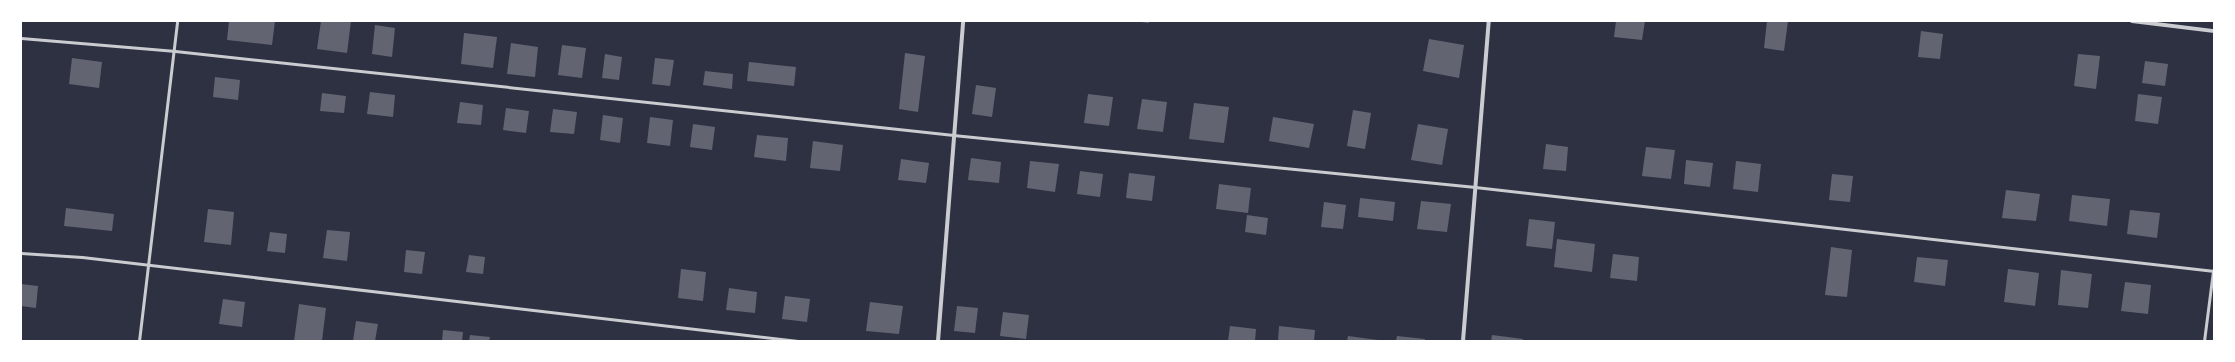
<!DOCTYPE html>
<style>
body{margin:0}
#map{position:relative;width:2235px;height:362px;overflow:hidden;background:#2d3142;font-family:"Source Sans 3",sans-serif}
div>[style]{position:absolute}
.building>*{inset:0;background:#626471}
.service>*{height:3px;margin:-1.5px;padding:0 1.5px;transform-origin:1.5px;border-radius:1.5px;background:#caccd0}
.minor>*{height:4px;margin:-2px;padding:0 2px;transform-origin:2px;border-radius:2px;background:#caccd0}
span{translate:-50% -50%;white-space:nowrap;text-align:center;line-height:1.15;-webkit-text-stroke:4px #fff;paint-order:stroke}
.frame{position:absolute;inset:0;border:22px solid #fff;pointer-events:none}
</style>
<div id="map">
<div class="building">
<div style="clip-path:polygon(229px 21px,275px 21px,272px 45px,227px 40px)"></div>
<div style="clip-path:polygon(321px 21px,351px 21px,347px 53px,317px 49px)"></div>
<div style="clip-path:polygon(1133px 21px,1149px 21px,1149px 23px)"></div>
<div style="clip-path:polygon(1616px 21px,1645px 21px,1642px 40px,1614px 37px)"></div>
<div style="clip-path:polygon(1767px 21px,1788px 21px,1784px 51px,1764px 48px)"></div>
<div style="clip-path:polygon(375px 25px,395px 28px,392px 57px,372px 54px)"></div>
<div style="clip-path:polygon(1921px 31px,1943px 34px,1940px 59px,1918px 57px)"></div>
<div style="clip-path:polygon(464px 33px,497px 37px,493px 68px,461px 64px)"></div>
<div style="clip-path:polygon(1429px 39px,1464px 45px,1459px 78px,1423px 71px)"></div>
<div style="clip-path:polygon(511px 43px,538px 47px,535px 77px,507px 74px)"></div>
<div style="clip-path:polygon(562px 45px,586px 48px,582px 78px,558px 75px)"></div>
<div style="clip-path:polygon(905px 53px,925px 56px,918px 112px,899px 109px)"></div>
<div style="clip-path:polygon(605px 54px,622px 57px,619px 80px,602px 78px)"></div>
<div style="clip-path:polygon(2078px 54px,2100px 56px,2096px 89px,2074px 86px)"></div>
<div style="clip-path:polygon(72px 58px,102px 62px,99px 88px,69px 84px)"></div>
<div style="clip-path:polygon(655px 58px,674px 60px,670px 86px,652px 84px)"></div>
<div style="clip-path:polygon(2145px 61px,2168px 64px,2165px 86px,2142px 83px)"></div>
<div style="clip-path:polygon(749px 62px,796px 67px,794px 86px,747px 81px)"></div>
<div style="clip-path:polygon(705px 71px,733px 74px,732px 89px,703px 85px)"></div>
<div style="clip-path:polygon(215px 77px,240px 80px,238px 100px,213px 97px)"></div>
<div style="clip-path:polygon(976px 85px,996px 88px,992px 117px,972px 114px)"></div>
<div style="clip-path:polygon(370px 92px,395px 95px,393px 117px,367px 114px)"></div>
<div style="clip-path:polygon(322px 93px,346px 96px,344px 113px,320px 111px)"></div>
<div style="clip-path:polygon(1088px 94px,1113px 97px,1109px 126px,1084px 123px)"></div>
<div style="clip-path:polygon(2138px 94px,2162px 97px,2158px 124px,2135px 121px)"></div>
<div style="clip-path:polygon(1142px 99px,1167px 102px,1163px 132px,1137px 129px)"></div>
<div style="clip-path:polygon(460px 102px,483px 105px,481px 125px,457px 123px)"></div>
<div style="clip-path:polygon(1194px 103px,1229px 107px,1224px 143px,1189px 139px)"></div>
<div style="clip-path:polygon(506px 108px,529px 111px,526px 133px,503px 130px)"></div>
<div style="clip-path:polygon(553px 109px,577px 112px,574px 134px,550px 132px)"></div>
<div style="clip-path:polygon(1353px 110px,1371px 113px,1365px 149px,1347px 146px)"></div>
<div style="clip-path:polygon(603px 115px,623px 118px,620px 143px,600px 140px)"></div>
<div style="clip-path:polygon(650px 117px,673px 120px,670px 146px,647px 143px)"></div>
<div style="clip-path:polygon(1273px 117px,1314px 124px,1309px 148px,1269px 141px)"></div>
<div style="clip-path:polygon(693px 124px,715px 127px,712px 150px,690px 147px)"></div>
<div style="clip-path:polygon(1418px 124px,1448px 129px,1442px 165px,1411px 160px)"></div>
<div style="clip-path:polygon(757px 135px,788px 138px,786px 161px,754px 157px)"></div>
<div style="clip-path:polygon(813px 141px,843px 145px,840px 171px,810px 168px)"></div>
<div style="clip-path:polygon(1546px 144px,1568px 147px,1566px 171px,1543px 169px)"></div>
<div style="clip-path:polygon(1646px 147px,1675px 150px,1671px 179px,1642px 176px)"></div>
<div style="clip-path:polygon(971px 158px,1001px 162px,999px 183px,968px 180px)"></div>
<div style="clip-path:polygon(901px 159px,929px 163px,926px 183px,898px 180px)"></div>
<div style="clip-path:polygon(1686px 160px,1713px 163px,1710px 187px,1684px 184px)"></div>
<div style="clip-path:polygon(1030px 161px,1059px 164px,1055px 192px,1027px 188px)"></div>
<div style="clip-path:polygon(1736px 161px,1761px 164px,1758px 192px,1733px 189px)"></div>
<div style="clip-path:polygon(1080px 171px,1103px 174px,1100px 197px,1077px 194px)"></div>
<div style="clip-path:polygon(1129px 173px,1155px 176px,1152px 201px,1126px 198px)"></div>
<div style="clip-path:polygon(1832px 174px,1853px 176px,1850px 202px,1829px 200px)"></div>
<div style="clip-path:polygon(1219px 184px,1251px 188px,1248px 213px,1216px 209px)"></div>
<div style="clip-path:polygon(2006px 190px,2040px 194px,2036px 221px,2002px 218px)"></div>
<div style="clip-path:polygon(2072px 195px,2110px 199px,2107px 226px,2069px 221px)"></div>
<div style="clip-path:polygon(1360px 198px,1395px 202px,1393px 221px,1358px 217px)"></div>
<div style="clip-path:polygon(1421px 201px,1451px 204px,1447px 232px,1417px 229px)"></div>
<div style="clip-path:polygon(1324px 202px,1346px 205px,1343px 229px,1321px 227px)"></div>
<div style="clip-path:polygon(66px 208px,114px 214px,112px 231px,64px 226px)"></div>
<div style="clip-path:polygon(208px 209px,234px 212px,231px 245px,204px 242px)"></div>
<div style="clip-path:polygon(2130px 210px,2160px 213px,2157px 238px,2127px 234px)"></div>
<div style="clip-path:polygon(1247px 215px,1268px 218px,1266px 235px,1245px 232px)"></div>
<div style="clip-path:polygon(1529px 219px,1555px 222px,1552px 249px,1526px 246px)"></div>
<div style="clip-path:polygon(327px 230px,350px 232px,347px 261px,323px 258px)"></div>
<div style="clip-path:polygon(270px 232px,287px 234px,285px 253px,267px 251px)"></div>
<div style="clip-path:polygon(1557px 239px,1595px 244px,1592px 272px,1554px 267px)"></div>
<div style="clip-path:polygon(1831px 247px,1852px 250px,1847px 297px,1825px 295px)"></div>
<div style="clip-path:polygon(406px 250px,425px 252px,422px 274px,404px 272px)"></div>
<div style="clip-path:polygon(1613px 254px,1639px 257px,1637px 281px,1610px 278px)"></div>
<div style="clip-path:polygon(469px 255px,485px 257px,483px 274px,466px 272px)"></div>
<div style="clip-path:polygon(1917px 257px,1948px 260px,1945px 286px,1914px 282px)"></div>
<div style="clip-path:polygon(681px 269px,706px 272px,703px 301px,678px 298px)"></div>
<div style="clip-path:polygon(2008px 269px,2039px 273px,2035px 306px,2004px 302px)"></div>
<div style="clip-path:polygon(2061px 270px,2092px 274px,2088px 308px,2058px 305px)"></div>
<div style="clip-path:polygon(2125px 282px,2151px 285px,2148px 314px,2121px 311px)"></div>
<div style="clip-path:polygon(21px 284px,38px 286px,36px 308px,21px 306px)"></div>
<div style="clip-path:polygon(729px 288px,757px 292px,755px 313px,726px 310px)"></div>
<div style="clip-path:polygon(785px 296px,810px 299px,807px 322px,782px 319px)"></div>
<div style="clip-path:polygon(223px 299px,245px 302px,242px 327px,219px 324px)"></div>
<div style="clip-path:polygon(870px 302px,903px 306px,899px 334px,866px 331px)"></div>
<div style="clip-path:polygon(299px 304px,326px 308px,322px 341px,294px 341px)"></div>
<div style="clip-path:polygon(957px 306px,978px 308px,975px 333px,954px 331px)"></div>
<div style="clip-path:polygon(1003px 312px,1029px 315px,1026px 339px,1000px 336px)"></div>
<div style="clip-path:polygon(356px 321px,378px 324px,375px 341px,353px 341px)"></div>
<div style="clip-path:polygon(1230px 326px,1256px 329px,1255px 341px,1228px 341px)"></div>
<div style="clip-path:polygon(1279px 326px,1315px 330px,1314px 341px,1278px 341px)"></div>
<div style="clip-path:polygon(443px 330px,463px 332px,462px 341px,442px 341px)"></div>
<div style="clip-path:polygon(470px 335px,490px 337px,489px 341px,469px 341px)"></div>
<div style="clip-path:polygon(1492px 335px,1523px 339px,1522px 341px,1491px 341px)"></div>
<div style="clip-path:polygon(1348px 336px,1378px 340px,1378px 341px,1347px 341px)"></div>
<div style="clip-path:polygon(1397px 336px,1425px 339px,1425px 341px,1396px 341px)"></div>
</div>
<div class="service">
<div style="left:21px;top:38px;width:155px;rotate:4.8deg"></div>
<div style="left:175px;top:51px;width:783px;rotate:6.16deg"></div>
<div style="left:953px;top:135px;width:525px;rotate:5.69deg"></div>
<div style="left:1475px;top:187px;width:744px;rotate:6.48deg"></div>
<div style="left:21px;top:253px;width:61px;rotate:3.8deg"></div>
<div style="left:82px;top:257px;width:721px;rotate:6.69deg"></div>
<div style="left:139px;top:341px;width:322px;rotate:-83.2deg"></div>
<div style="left:2204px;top:341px;width:71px;rotate:-82.7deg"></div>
</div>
<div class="minor">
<div style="left:2132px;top:21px;width:83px;rotate:7deg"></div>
<div style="left:938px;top:341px;width:321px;rotate:-85.5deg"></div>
<div style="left:1463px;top:341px;width:321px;rotate:-85.4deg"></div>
</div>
<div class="frame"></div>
</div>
